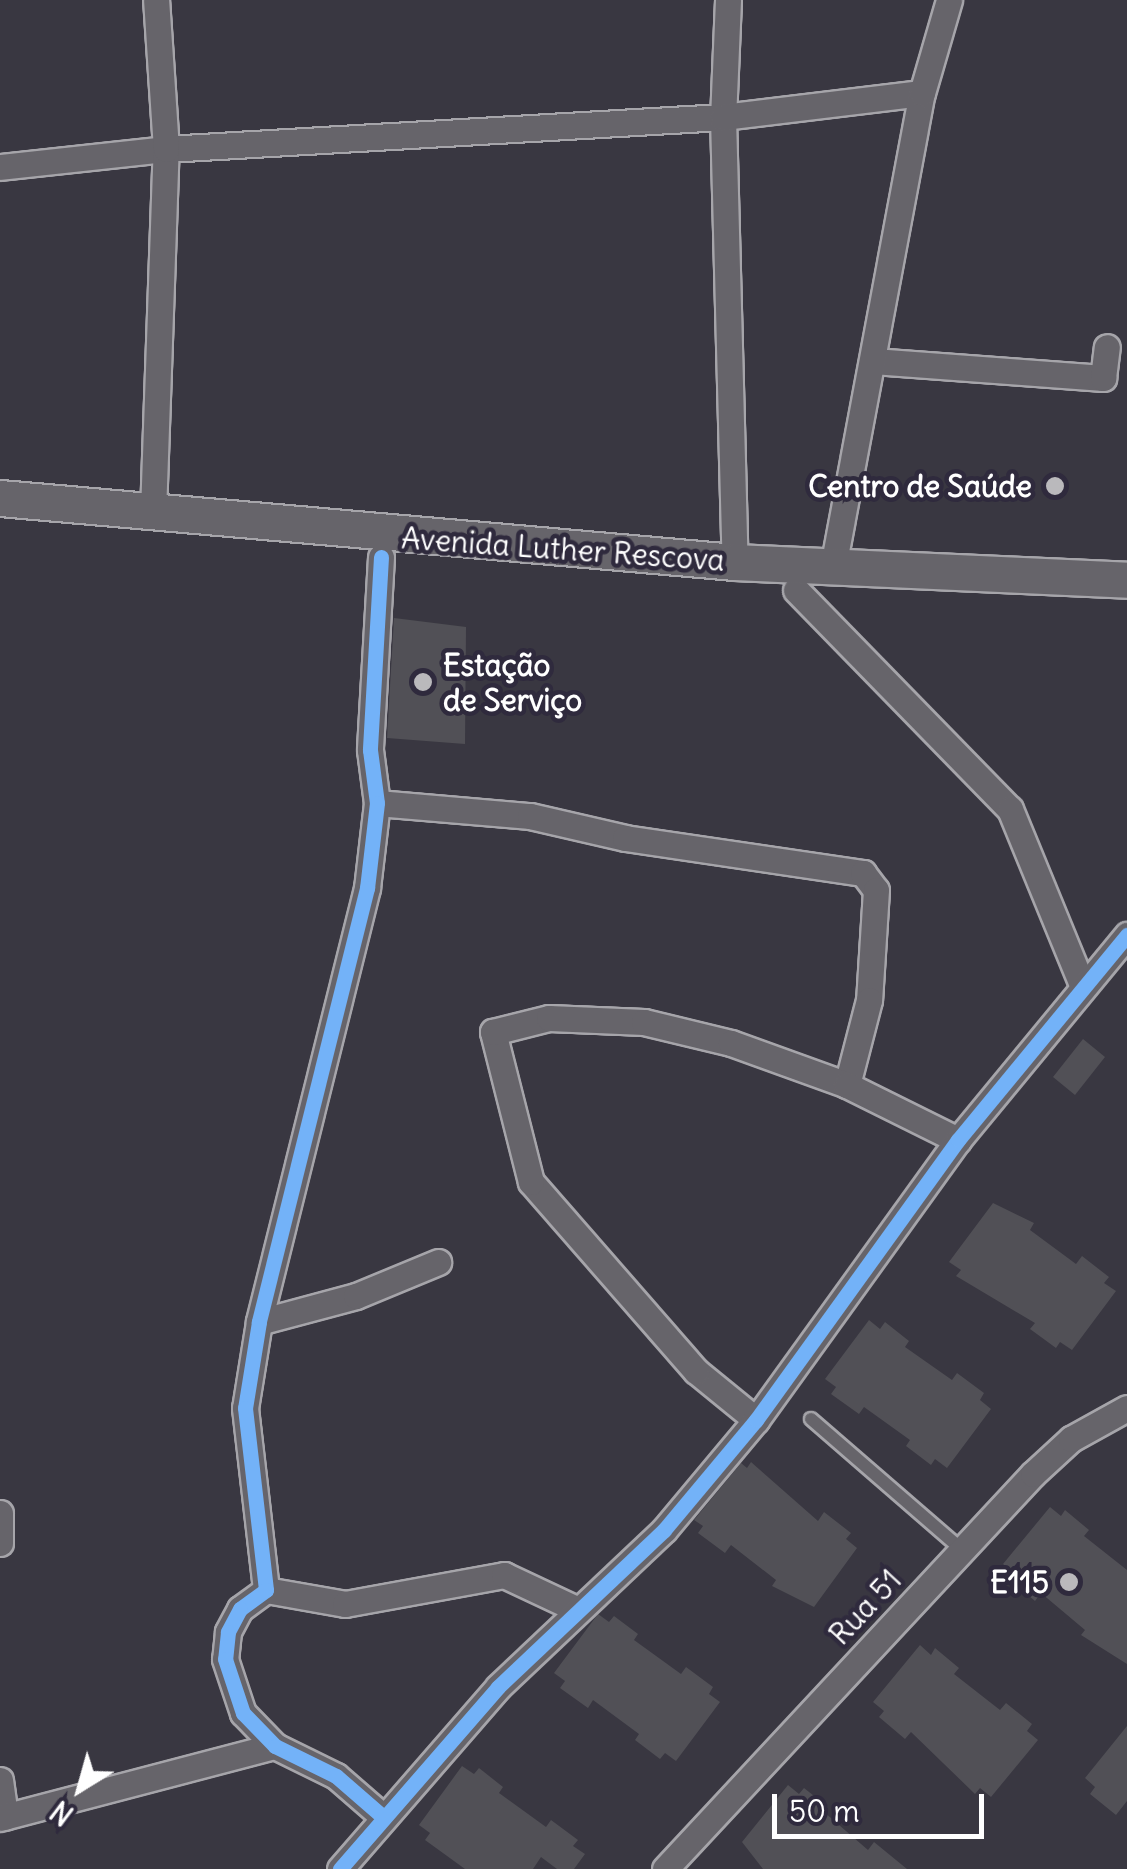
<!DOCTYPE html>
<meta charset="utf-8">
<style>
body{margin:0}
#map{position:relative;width:1127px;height:1869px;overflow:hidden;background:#393741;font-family:Delius,sans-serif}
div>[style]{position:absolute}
.building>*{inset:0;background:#515056}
.roads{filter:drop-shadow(2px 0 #a6a5aa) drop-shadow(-2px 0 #a6a5aa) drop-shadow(0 2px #a6a5aa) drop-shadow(0 -2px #a6a5aa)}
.service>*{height:12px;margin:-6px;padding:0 6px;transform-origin:6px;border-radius:6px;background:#66646a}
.minor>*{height:25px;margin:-12.5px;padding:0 12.5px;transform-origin:12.5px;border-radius:12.5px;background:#66646a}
.secondary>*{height:35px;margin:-17.5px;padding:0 17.5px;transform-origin:17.5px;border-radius:17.5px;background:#66646a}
.cycleway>*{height:15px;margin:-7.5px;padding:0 7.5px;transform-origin:7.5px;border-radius:7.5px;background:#73b2f8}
.dots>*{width:28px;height:28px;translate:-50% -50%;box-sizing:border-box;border:5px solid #2f2a3d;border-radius:50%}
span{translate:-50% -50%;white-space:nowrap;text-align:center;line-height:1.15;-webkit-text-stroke:9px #2f2a3d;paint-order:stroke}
.poi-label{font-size:30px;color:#fff;font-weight:700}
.right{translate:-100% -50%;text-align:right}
.left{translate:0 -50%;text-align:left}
.street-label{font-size:30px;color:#fff}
.north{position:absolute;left:30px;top:1739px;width:100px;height:100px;-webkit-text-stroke:8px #2f2a3d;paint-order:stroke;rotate:217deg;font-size:28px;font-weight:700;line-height:40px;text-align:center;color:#fff}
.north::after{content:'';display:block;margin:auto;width:35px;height:45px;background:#fff;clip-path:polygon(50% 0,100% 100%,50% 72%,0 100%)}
.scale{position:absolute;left:772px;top:1794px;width:212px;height:45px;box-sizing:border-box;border:5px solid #fff;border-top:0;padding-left:12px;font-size:30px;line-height:35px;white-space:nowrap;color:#fff;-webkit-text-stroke:8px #2f2a3d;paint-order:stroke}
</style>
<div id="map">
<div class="building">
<div style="clip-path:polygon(394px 618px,466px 627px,465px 744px,387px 738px)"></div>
<div style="clip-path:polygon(1083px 1039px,1105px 1057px,1075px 1095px,1053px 1077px)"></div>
<div style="clip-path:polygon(993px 1203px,1034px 1223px,1030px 1230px,1076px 1264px,1082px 1256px,1109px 1277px,1104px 1283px,1116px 1291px,1072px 1350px,1060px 1342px,1056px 1348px,1030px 1329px,1035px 1323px,956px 1276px,961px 1270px,949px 1262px)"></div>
<div style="clip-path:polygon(869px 1320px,880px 1329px,885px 1322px,909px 1341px,905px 1347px,952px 1380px,957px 1373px,984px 1393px,980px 1400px,991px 1409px,947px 1468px,935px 1459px,931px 1465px,906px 1446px,910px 1440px,864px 1407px,859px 1414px,831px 1394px,836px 1387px,825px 1379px)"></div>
<div style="clip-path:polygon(751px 1462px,818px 1521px,824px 1512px,851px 1533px,846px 1539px,857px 1548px,814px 1607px,772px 1586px,776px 1580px,731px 1545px,725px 1553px,698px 1533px,703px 1526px,694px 1520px,741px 1463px,747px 1468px)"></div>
<div style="clip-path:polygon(1050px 1507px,1061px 1516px,1065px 1510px,1089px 1530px,1084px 1536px,1127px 1570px,1127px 1664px,1081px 1635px,1085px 1630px,1041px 1593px,1035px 1601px,1009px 1579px,1014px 1573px,1003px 1564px)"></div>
<div style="clip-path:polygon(598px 1614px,609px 1622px,614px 1616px,638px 1634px,634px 1640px,681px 1674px,686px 1667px,713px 1687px,709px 1694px,720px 1702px,676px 1761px,665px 1753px,660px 1759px,635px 1740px,639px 1734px,593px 1700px,588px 1708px,560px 1688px,565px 1681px,554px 1673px)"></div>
<div style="clip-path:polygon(920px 1645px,931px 1655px,935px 1648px,959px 1668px,954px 1674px,1000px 1710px,1006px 1703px,1032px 1724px,1027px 1731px,1038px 1740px,991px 1797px,980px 1788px,975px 1794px,911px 1732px,905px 1739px,879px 1717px,884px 1711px,873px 1702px)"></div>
<div style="clip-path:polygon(1127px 1726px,1127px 1801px,1116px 1815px,1090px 1794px,1095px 1787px,1085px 1778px)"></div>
<div style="clip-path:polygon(462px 1766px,474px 1774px,479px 1768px,503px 1787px,499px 1793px,546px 1827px,551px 1820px,578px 1840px,573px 1846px,585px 1854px,574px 1869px,557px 1869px,541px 1857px,533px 1869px,465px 1869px,425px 1840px,430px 1833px,419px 1825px)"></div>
<div style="clip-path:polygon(788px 1785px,799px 1794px,804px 1788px,828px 1807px,824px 1812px,868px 1850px,874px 1842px,907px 1869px,763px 1869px,742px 1842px)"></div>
</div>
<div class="roads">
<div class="service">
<div style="left:811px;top:1419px;width:200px;rotate:40.9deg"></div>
</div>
<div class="minor">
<div style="left:728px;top:0;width:117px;rotate:92.4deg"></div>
<div style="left:723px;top:117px;width:445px;rotate:88.5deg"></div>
<div style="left:0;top:167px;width:167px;rotate:-6.2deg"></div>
<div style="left:166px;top:149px;width:558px;rotate:-3.29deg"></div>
<div style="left:723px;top:117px;width:200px;rotate:-6.9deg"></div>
<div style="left:873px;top:361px;width:231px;rotate:4.2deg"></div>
<div style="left:1103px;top:378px;width:31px;rotate:-83deg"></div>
<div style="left:153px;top:513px;width:364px;rotate:-88deg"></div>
<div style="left:166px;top:149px;width:149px;rotate:-93.8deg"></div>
<div style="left:381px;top:557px;width:193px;rotate:93.3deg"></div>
<div style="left:370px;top:750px;width:53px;rotate:82.5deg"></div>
<div style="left:377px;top:803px;width:86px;rotate:96.7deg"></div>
<div style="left:367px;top:888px;width:447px;rotate:104deg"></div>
<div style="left:259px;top:1322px;width:87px;rotate:99.2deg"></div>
<div style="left:245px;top:1408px;width:183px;rotate:83.4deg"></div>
<div style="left:266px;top:1590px;width:32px;rotate:144deg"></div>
<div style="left:240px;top:1609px;width:26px;rotate:118deg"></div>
<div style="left:228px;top:1632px;width:27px;rotate:96deg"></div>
<div style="left:225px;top:1659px;width:57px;rotate:71.6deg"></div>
<div style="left:243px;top:1713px;width:46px;rotate:45.9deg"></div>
<div style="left:275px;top:1746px;width:68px;rotate:26.2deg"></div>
<div style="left:336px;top:1776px;width:61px;rotate:41deg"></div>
<div style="left:833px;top:567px;width:482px;rotate:-79.4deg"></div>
<div style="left:922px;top:93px;width:97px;rotate:-73.8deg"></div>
<div style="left:796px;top:590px;width:306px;rotate:45.7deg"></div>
<div style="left:1010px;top:809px;width:192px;rotate:67.7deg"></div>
<div style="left:377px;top:803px;width:154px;rotate:4.9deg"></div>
<div style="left:530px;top:816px;width:98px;rotate:13deg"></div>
<div style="left:625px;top:838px;width:241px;rotate:8.4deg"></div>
<div style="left:863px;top:873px;width:21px;rotate:53deg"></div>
<div style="left:876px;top:890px;width:110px;rotate:93.6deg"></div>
<div style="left:869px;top:1000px;width:88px;rotate:104.5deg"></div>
<div style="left:259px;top:1322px;width:100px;rotate:-15deg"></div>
<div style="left:356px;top:1296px;width:89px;rotate:-22.5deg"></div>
<div style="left:756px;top:1420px;width:77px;rotate:-140.8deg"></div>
<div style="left:696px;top:1371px;width:251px;rotate:-131.1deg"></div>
<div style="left:531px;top:1182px;width:155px;rotate:-104.2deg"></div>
<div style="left:493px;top:1032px;width:58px;rotate:-14deg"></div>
<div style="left:549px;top:1018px;width:95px;rotate:2.4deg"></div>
<div style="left:644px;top:1022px;width:89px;rotate:13.6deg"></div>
<div style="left:731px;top:1043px;width:123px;rotate:19.9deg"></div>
<div style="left:847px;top:1085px;width:124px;rotate:26.4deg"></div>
<div style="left:0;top:1513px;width:30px;rotate:90deg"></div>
<div style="left:266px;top:1590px;width:80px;rotate:10deg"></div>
<div style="left:345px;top:1604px;width:162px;rotate:-10.3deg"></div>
<div style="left:504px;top:1575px;width:77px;rotate:25.2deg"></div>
<div style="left:0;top:1780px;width:37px;rotate:82deg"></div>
<div style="left:0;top:1818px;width:284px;rotate:-14.7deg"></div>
<div style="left:340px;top:1869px;width:241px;rotate:-49deg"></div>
<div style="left:498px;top:1687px;width:228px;rotate:-43.4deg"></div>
<div style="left:664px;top:1530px;width:143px;rotate:-50.1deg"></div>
<div style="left:756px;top:1420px;width:345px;rotate:-54.2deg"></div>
<div style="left:958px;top:1140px;width:266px;rotate:-50.5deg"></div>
<div style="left:665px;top:1869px;width:540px;rotate:-47.03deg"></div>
<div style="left:1033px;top:1474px;width:52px;rotate:-42.6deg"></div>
<div style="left:1071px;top:1439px;width:64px;rotate:-29deg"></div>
</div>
<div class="secondary">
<div style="left:0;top:498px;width:738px;rotate:4.98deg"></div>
<div style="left:735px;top:562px;width:392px;rotate:2.6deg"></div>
</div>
</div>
<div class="cycleway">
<div style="left:381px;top:557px;width:193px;rotate:93.3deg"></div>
<div style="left:370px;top:750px;width:53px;rotate:82.5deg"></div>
<div style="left:377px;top:803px;width:86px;rotate:96.7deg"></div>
<div style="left:367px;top:888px;width:447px;rotate:104deg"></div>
<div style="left:259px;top:1322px;width:87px;rotate:99.2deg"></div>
<div style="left:245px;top:1408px;width:183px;rotate:83.4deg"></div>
<div style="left:266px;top:1590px;width:32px;rotate:144deg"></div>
<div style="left:240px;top:1609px;width:26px;rotate:118deg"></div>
<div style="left:228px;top:1632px;width:27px;rotate:96deg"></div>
<div style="left:225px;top:1659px;width:57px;rotate:71.6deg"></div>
<div style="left:243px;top:1713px;width:46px;rotate:45.9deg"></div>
<div style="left:275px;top:1746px;width:68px;rotate:26.2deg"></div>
<div style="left:336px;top:1776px;width:61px;rotate:41deg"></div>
<div style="left:340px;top:1869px;width:241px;rotate:-49deg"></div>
<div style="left:498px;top:1687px;width:228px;rotate:-43.4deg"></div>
<div style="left:664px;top:1530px;width:143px;rotate:-50.1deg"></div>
<div style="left:756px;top:1420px;width:345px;rotate:-54.2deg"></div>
<div style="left:958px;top:1140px;width:266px;rotate:-50.5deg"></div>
</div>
<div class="dots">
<div style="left:1055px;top:486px;background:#bab9bc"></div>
<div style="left:423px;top:682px;background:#bab9bc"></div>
<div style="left:1069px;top:1582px;background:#bab9bc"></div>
</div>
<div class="poi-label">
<span class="right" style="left:1032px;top:486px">Centro de Saúde</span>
<span class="left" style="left:443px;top:682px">Estação<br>de Serviço</span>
<span class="right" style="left:1049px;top:1582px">E115</span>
</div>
<div class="street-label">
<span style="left:563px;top:549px;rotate:4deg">Avenida Luther Rescova</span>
<span style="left:865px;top:1607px;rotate:-47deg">Rua 51</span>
</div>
<div class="north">N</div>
<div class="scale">50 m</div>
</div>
